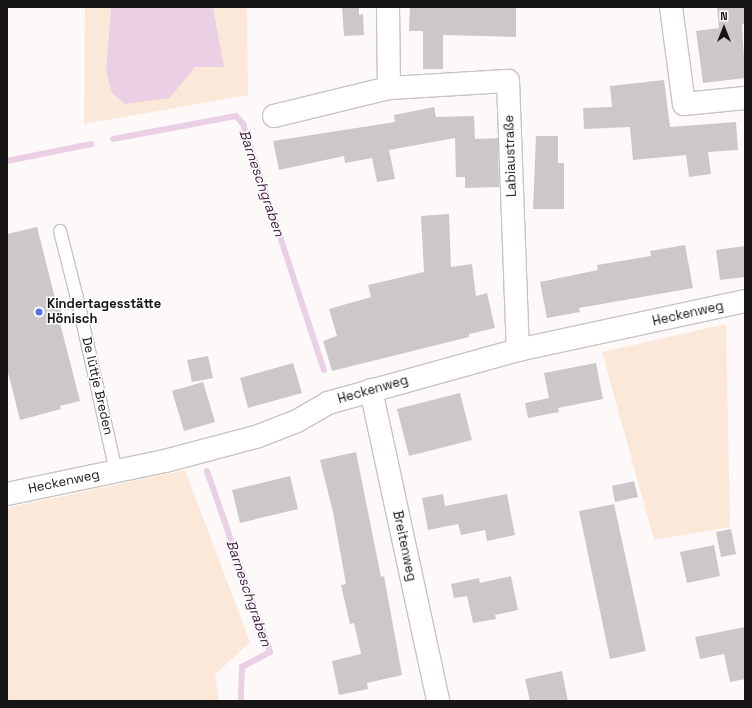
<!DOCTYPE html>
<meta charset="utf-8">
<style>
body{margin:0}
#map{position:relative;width:752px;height:708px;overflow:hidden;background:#fdf9f9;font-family:"Space Grotesk",sans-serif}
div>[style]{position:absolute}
.green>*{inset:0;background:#fce8d9}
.water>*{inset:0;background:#eacfe5}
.stream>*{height:6px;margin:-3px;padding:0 3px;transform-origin:3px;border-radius:3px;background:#eacfe5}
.building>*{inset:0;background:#ccc8c9}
.roads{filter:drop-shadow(1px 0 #c8c4c4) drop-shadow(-1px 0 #c8c4c4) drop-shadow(0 1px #c8c4c4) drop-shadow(0 -1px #c8c4c4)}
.lane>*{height:12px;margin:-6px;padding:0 6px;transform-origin:6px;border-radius:6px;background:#fff}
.street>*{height:22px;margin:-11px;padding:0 11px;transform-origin:11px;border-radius:11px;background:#fff}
.dots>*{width:11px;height:11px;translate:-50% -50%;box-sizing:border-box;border:2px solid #fff;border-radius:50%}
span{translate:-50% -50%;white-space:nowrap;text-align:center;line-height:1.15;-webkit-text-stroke:3px #fff;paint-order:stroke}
.street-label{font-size:13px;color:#171515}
.poi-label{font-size:13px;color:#171515;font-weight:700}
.left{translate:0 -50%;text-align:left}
.water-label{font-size:14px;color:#472342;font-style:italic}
.frame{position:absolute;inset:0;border:8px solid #171515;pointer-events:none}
.north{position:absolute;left:704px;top:8px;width:40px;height:40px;-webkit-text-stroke:3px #fff;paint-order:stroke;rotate:0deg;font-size:11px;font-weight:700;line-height:16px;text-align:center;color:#171515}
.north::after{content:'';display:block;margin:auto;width:14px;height:18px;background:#171515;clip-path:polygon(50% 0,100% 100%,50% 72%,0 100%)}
</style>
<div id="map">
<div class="green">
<div style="clip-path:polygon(85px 7px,111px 7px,106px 71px,170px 98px,195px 67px,224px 67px,213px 7px,247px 7px,248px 95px,84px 124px)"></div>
<div style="clip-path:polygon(726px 324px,730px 527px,654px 540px,602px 352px)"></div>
<div style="clip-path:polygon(185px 470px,250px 642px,215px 675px,219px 701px,7px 701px,7px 508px)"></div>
</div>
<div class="water">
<div style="clip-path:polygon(111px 7px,213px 7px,224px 67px,195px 67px,170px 98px,125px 104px,112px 93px,106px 71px)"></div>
</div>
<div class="stream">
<div style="left:113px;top:139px;width:125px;rotate:-10.6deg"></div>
<div style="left:236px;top:116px;width:11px;rotate:49deg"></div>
<div style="left:243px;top:124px;width:259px;rotate:71.8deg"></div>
<div style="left:7px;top:161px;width:86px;rotate:-11.4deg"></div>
<div style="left:207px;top:471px;width:192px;rotate:70.8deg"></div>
<div style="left:270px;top:652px;width:32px;rotate:152deg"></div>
<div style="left:242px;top:667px;width:34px;rotate:92deg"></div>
</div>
<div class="building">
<div style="clip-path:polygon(342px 7px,359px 7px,359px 15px,363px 14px,364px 35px,344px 36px)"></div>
<div style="clip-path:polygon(410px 7px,516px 7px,516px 37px,443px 35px,443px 69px,423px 69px,423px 31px,409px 31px)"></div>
<div style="clip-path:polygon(717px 7px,745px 7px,745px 24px,742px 24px,745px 78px,703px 83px,696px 31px,719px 28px)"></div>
<div style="clip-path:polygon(664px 80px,670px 127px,736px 122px,738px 150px,708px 152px,711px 174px,689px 177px,686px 155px,633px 160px,630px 127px,584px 129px,583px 108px,612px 107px,610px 86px)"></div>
<div style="clip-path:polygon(434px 107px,436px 117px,474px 116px,475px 139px,498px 138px,499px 187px,465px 188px,465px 177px,456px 177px,455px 138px,389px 150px,395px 179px,377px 182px,372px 158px,345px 163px,344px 156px,279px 170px,273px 141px,395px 122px,394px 115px)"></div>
<div style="clip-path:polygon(536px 136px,558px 136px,558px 163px,564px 163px,564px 209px,533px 209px)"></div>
<div style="clip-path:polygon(449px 214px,451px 267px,472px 264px,476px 296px,487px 293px,495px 328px,469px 334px,469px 337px,332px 371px,323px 341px,337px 336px,329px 309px,371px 297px,368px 285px,424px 272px,421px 216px)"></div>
<div style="clip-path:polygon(37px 227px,56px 302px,59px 302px,63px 318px,59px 319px,80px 401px,60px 406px,61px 409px,20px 420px,7px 368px,7px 234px)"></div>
<div style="clip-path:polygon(685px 245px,693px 288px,579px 308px,580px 312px,547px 318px,540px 282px,598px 270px,597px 265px,651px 256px,650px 251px)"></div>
<div style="clip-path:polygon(745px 246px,745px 277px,720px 280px,716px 250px)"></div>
<div style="clip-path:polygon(208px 356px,213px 378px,192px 382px,187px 360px)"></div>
<div style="clip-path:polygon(293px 363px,302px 393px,248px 408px,240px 378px)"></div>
<div style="clip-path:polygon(596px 363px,603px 399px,558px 408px,559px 412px,528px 418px,525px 403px,549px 398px,544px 373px)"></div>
<div style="clip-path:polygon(203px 382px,215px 422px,184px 431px,172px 391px)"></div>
<div style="clip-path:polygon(460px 393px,472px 440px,409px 456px,397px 409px)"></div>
<div style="clip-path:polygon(356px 452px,381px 577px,384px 576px,402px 675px,367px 683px,368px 689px,339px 695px,332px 661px,361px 654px,354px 623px,350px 624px,341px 585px,346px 584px,333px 512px,320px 460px)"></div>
<div style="clip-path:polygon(290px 476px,298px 509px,240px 523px,232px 490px)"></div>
<div style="clip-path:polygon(634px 481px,638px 497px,615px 502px,612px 486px)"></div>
<div style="clip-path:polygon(443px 494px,445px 506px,507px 494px,515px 535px,487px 541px,485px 530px,461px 535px,458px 524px,428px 530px,422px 498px)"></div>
<div style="clip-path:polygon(614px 504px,646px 651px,610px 659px,579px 511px)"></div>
<div style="clip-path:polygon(731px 529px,736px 554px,721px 557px,716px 532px)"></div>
<div style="clip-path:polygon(714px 545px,720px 576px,687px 583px,680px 552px)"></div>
<div style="clip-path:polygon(511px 576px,518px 610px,495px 615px,496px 619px,473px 623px,467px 596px,454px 598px,451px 584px,479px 578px,480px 583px)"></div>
<div style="clip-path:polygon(745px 627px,745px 679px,730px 682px,724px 654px,700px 659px,695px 637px)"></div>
<div style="clip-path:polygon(562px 671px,568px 701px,530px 701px,525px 679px)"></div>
</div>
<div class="roads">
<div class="lane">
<div style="left:60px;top:231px;width:77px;rotate:75.8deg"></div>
<div style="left:79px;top:306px;width:169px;rotate:77.4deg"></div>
</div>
<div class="street">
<div style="left:388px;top:7px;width:81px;rotate:89.3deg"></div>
<div style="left:671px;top:7px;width:98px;rotate:82.4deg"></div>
<div style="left:684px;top:104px;width:61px;rotate:-5.6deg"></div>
<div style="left:274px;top:116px;width:118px;rotate:-13.7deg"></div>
<div style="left:389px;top:88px;width:119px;rotate:-3.4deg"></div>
<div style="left:508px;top:81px;width:269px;rotate:87.9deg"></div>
<div style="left:371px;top:390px;width:318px;rotate:77.8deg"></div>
<div style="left:7px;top:494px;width:161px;rotate:-11.8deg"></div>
<div style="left:165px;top:461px;width:94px;rotate:-14.8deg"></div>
<div style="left:256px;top:437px;width:44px;rotate:-21.3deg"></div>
<div style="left:297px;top:421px;width:36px;rotate:-30deg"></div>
<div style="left:328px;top:403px;width:197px;rotate:-15.6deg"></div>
<div style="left:518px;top:350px;width:232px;rotate:-12.2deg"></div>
</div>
</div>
<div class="dots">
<div style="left:39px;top:312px;background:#4e74e7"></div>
</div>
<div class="street-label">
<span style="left:511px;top:156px;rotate:-92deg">Labiaustraße</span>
<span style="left:688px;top:314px;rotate:-13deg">Heckenweg</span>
<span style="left:97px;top:386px;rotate:77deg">De lüttje Breden</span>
<span style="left:373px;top:390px;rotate:-16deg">Heckenweg</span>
<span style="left:64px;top:482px;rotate:-12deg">Heckenweg</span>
<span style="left:404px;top:546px;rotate:78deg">Breitenweg</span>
</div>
<div class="poi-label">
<span class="left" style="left:47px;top:312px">Kindertagesstätte<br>Hönisch</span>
</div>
<div class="water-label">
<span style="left:262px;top:183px;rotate:71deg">Barneschgraben</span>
<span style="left:249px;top:593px;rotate:71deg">Barneschgraben</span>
</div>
<div class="frame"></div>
<div class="north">N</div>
</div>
